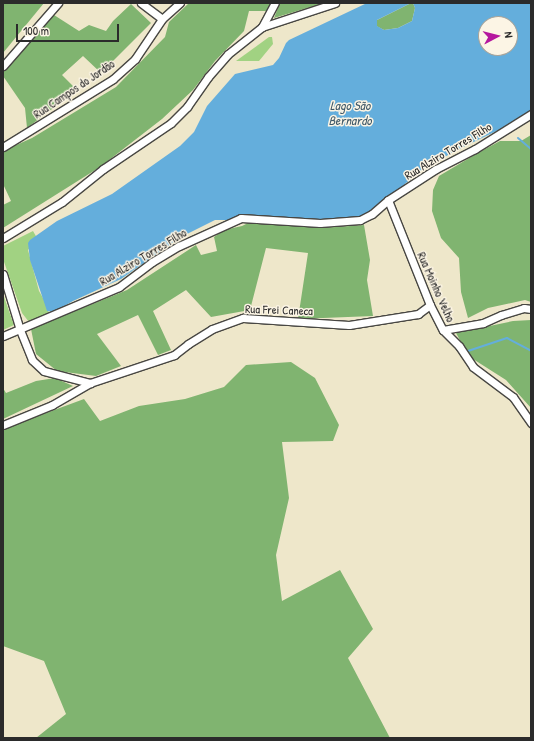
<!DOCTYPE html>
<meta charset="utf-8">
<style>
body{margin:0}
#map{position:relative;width:534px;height:741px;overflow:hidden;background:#eee7ca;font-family:"Patrick Hand",sans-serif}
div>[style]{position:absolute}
.green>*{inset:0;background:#a1d282}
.forest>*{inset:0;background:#80b470}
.water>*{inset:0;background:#64aedc}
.stream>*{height:2px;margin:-1px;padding:0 1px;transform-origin:1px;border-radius:1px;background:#64aedc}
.roads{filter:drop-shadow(1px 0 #484743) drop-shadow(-1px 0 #484743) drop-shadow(0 1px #484743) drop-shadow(0 -1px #484743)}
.minor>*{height:7px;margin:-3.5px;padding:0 3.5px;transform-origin:3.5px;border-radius:3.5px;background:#fff}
span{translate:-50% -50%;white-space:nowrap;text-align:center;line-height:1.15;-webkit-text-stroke:3px #fcf5e5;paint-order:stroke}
.street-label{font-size:12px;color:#2b2b2b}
.water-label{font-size:13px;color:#3f5969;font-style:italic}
.frame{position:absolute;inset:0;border:4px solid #2b2b2b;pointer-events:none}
.north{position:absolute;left:478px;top:16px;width:40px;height:40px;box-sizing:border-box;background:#fcf5e5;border:1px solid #a8a49b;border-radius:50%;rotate:83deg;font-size:11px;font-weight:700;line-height:16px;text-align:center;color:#2b2b2b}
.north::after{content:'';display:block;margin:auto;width:14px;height:18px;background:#b5179e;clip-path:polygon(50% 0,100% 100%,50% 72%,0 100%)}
.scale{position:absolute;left:16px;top:24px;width:103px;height:18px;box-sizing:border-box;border:2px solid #2b2b2b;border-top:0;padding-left:5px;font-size:12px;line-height:14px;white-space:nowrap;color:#2b2b2b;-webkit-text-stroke:3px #fcf5e5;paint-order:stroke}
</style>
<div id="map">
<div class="green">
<div style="clip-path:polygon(269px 37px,272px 37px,273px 44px,259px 61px,236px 61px)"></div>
<div style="clip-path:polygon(33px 231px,37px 238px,28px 250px,39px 291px,47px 305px,49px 314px,29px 322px,22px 313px,3px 259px,3px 246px)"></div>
<div style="clip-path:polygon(3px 294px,14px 325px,3px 330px)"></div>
</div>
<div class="forest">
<div style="clip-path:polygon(3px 3px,44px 3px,3px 53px)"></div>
<div style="clip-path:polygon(189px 3px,272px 3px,269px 11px,249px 11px,244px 31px,215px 61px,193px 90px,162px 119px,100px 167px,3px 228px,3px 205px,11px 201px,3px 184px,3px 151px,32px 138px,116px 87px,165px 37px,169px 22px)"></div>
<div style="clip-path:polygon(280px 3px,324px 3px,274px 18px)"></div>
<div style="clip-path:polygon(411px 3px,413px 3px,415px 8px,412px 21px,398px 28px,384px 30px,376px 26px,377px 20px)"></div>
<div style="clip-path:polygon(131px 4px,151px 23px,101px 73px,83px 56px,62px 75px,77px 90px,27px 128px,25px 108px,3px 76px,3px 72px,54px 15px,79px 31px,89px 25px,106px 31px,113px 21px)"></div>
<div style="clip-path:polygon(531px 135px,531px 302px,525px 300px,488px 308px,468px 318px,461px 292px,459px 258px,441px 238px,432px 211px,433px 190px,439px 176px,476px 154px,500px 141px,521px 141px)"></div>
<div style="clip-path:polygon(252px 221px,321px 228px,364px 225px,370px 260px,367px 280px,373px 316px,298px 319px,308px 253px,266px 248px,250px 310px,211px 317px,186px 290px,153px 311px,171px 350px,158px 355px,138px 315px,97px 334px,121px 366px,96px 376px,57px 371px,36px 354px,31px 329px,127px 290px,196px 245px,201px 255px,217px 251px,214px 237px,224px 230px,242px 226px)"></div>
<div style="clip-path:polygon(531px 320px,531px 408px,506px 380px,473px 359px,467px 353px,456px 333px,513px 321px)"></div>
<div style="clip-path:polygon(291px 362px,315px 378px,339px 425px,333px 441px,282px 442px,289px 498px,276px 555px,282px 601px,340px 570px,373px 629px,348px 658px,390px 738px,36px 738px,66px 714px,44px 661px,3px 646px,3px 429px,84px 399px,100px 421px,139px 406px,185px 399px,224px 387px,246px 365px)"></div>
<div style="clip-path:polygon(55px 378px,73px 386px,3px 419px,3px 388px,6px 393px,36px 381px)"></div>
</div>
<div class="water">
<div style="clip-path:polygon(evenodd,367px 3px,411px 3px,377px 20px,377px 26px,384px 30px,398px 28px,412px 21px,415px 8px,413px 3px,531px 3px,531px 112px,509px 125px,457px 150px,423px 169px,406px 183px,378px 210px,352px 220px,215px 220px,181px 237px,121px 279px,73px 301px,54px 312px,47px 311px,30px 260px,28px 243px,30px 240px,57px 221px,112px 194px,180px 146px,194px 132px,207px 106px,235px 74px,273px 65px,279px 58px,286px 43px,289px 40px,367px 3px,486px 24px,510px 24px,510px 48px,486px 48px,486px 24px)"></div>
</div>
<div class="stream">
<div style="left:518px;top:138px;width:17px;rotate:40deg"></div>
<div style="left:468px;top:351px;width:41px;rotate:-18.4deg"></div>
<div style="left:507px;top:338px;width:27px;rotate:28deg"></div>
</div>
<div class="roads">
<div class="minor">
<div style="left:141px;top:3px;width:26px;rotate:37deg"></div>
<div style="left:262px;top:27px;width:27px;rotate:-62deg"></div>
<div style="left:3px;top:66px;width:84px;rotate:-48.9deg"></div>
<div style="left:3px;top:147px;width:129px;rotate:-31.7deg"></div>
<div style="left:113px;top:79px;width:30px;rotate:-42deg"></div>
<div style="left:135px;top:59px;width:48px;rotate:-56deg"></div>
<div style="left:162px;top:19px;width:24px;rotate:-42deg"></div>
<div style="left:388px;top:200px;width:113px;rotate:68.2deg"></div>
<div style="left:430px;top:305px;width:28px;rotate:63deg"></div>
<div style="left:443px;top:330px;width:23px;rotate:45deg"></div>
<div style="left:459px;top:346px;width:25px;rotate:56deg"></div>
<div style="left:473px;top:367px;width:50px;rotate:36.9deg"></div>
<div style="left:513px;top:397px;width:32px;rotate:55deg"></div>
<div style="left:3px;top:238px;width:69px;rotate:-31.4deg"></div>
<div style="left:62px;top:202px;width:53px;rotate:-38.8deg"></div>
<div style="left:103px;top:169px;width:82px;rotate:-34.1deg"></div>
<div style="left:171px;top:123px;width:23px;rotate:-45deg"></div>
<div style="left:187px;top:107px;width:37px;rotate:-55deg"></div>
<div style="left:208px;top:77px;width:30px;rotate:-49deg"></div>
<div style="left:228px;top:54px;width:43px;rotate:-38.5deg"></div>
<div style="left:262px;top:27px;width:77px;rotate:-18.2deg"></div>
<div style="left:3px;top:274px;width:59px;rotate:73.1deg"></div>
<div style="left:20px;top:330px;width:32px;rotate:68deg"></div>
<div style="left:32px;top:360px;width:16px;rotate:43deg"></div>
<div style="left:44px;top:371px;width:48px;rotate:14.6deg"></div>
<div style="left:443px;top:330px;width:41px;rotate:-9.9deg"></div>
<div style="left:483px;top:323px;width:20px;rotate:-24deg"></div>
<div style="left:501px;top:315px;width:24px;rotate:-17deg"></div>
<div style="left:524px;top:308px;width:7px;rotate:8deg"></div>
<div style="left:3px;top:336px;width:126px;rotate:-22.9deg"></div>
<div style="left:119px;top:287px;width:41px;rotate:-37.1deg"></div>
<div style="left:152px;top:262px;width:31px;rotate:-31deg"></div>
<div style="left:179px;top:246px;width:68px;rotate:-24.3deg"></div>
<div style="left:241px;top:218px;width:79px;rotate:3.6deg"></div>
<div style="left:320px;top:223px;width:40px;rotate:-4.3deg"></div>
<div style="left:360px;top:220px;width:13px;rotate:-27deg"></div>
<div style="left:372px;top:214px;width:21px;rotate:-41deg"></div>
<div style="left:388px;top:200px;width:57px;rotate:-32.9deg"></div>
<div style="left:436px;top:169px;width:44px;rotate:-27.1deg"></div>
<div style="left:475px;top:149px;width:66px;rotate:-32deg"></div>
<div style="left:3px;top:425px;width:53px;rotate:-22.2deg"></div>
<div style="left:52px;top:405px;width:44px;rotate:-30.1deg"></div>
<div style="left:90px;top:383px;width:89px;rotate:-18.4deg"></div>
<div style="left:174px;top:355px;width:18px;rotate:-38deg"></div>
<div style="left:188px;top:344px;width:28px;rotate:-32deg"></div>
<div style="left:212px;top:329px;width:33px;rotate:-20deg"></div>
<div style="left:243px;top:318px;width:106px;rotate:3.8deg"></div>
<div style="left:349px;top:325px;width:70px;rotate:-9.1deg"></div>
<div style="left:418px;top:314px;width:15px;rotate:-37deg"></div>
</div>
</div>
<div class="street-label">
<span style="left:74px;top:89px;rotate:-34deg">Rua Campos do Jordão</span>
<span style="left:448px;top:151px;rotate:-31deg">Rua Alziro Torres Filho</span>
<span style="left:143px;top:257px;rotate:-31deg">Rua Alziro Torres Filho</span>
<span style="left:436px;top:287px;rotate:66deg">Rua Moinho Velho</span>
<span style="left:279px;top:310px;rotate:2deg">Rua Frei Caneca</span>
</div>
<div class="water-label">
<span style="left:350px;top:113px">Lago São<br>Bernardo</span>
</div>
<div class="frame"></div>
<div class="north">N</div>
<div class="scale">100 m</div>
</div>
